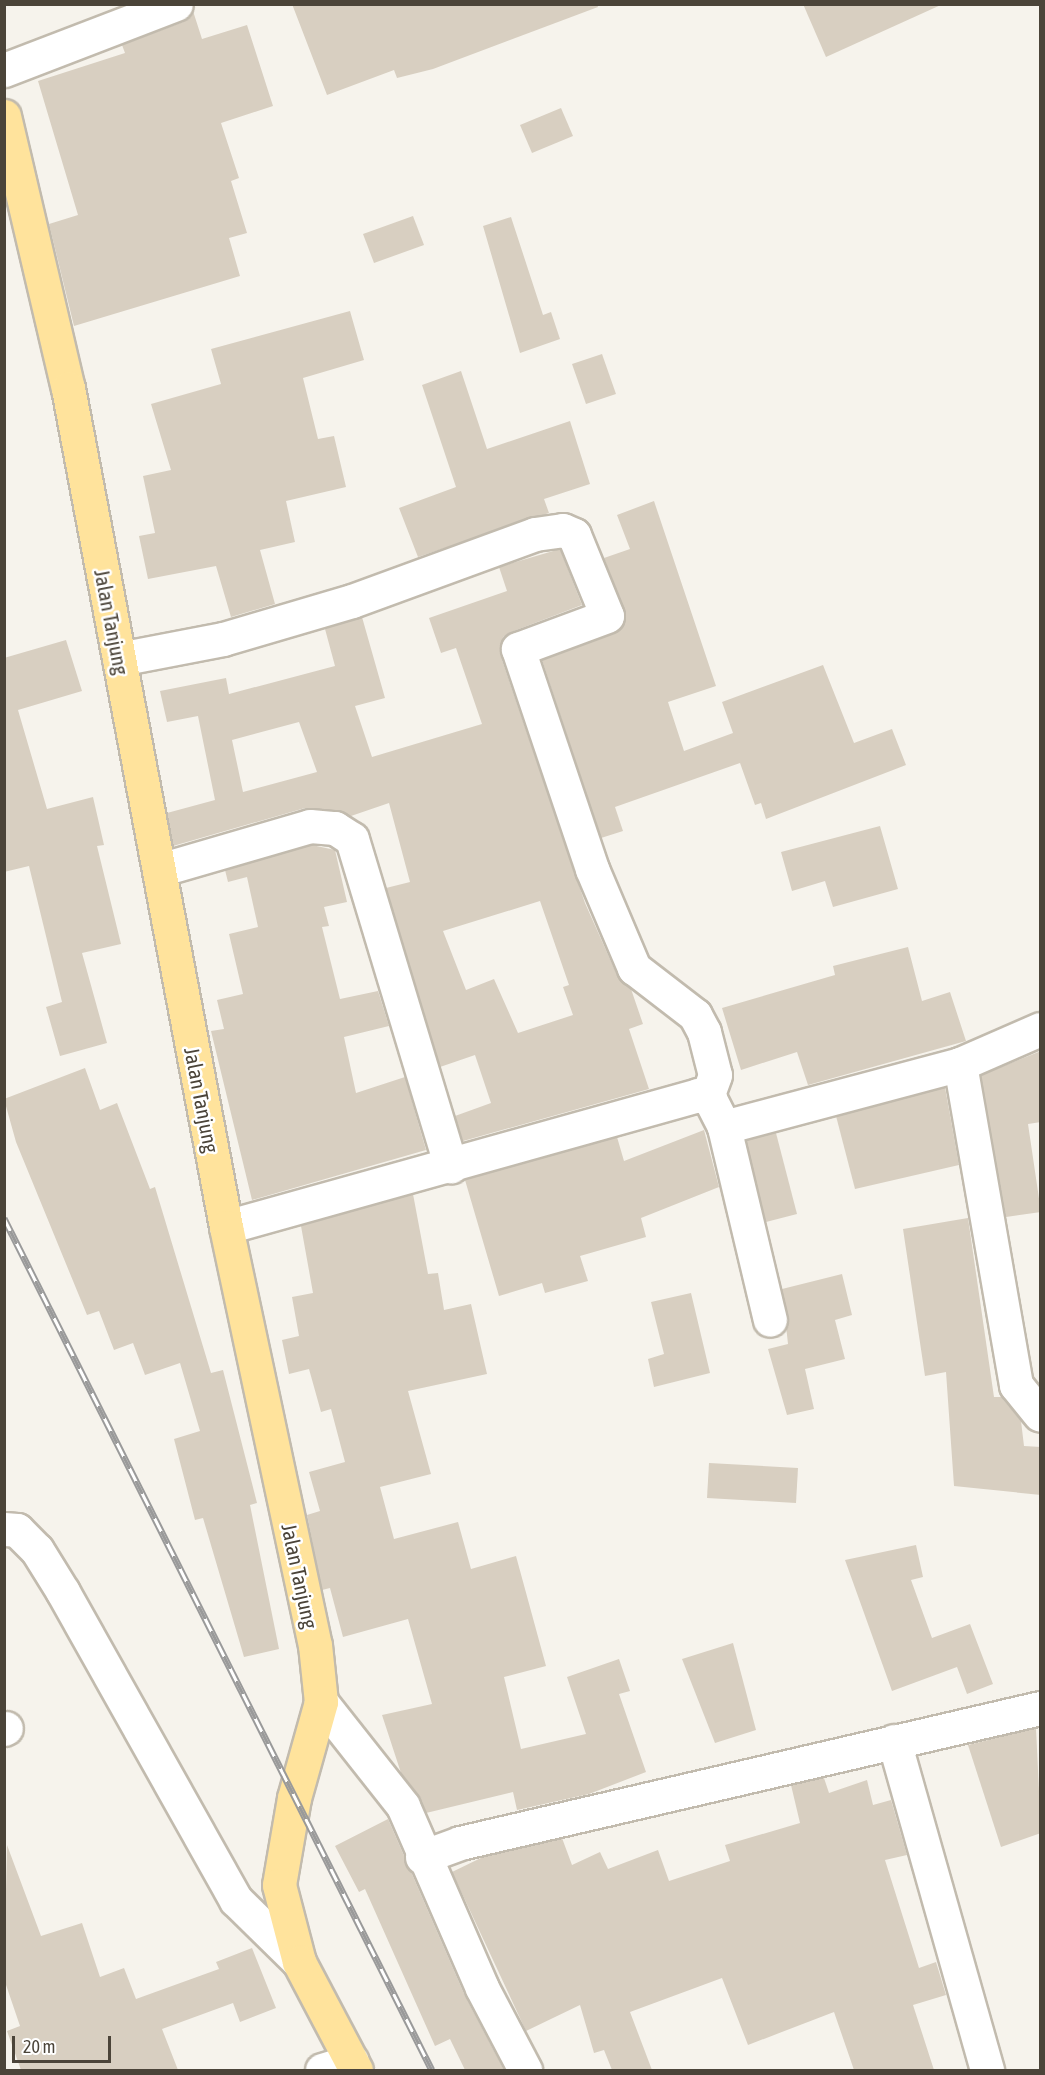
<!DOCTYPE html>
<style>
body{margin:0}
#map{position:relative;width:1045px;height:2075px;overflow:hidden;background:#f6f3ec;font-family:"Asap Condensed",sans-serif}
div>[style]{position:absolute}
.building>*{inset:0;background:#d8cfc1}
.roads{filter:drop-shadow(2px 0 #c2bbae) drop-shadow(-2px 0 #c2bbae) drop-shadow(0 2px #c2bbae) drop-shadow(0 -2px #c2bbae)}
.minor>*{height:33px;margin:-16.5px;padding:0 16.5px;transform-origin:16.5px;border-radius:16.5px;background:#fff}
.major>*{height:33px;margin:-16.5px;padding:0 16.5px;transform-origin:16.5px;border-radius:16.5px;background:#ffe39c}
.rail>*{height:7px;margin-top:-3.5px;transform-origin:0;background:repeating-linear-gradient(90deg,#fff 0 14px,#9a9a9a 0 28px);box-sizing:border-box;border-block:2px solid #9a9a9a}
span{translate:-50% -50%;white-space:nowrap;text-align:center;line-height:1.15;-webkit-text-stroke:5px #fff;paint-order:stroke}
.street-label{font-size:21px;color:#4b4439}
.frame{position:absolute;inset:0;border:6px solid #4b4439;pointer-events:none}
.scale{position:absolute;left:12px;top:2036px;width:99px;height:27px;box-sizing:border-box;border:3px solid #4b4439;border-top:0;padding-left:8px;font-size:18px;line-height:21px;white-space:nowrap;color:#4b4439;-webkit-text-stroke:4px #fff;paint-order:stroke}
</style>
<div id="map">
<div class="building">
<div style="clip-path:polygon(292px 4px,597px 4px,598px 7px,433px 69px,397px 78px,394px 70px,327px 95px)"></div>
<div style="clip-path:polygon(803px 4px,943px 4px,826px 57px)"></div>
<div style="clip-path:polygon(193px 11px,202px 39px,247px 25px,273px 106px,221px 123px,239px 178px,231px 181px,247px 233px,229px 238px,240px 276px,74px 326px,49px 224px,78px 215px,38px 81px,125px 53px,122px 45px,183px 22px)"></div>
<div style="clip-path:polygon(561px 108px,573px 136px,532px 153px,520px 125px)"></div>
<div style="clip-path:polygon(413px 216px,424px 245px,374px 263px,363px 234px)"></div>
<div style="clip-path:polygon(511px 217px,543px 315px,551px 312px,560px 339px,520px 353px,483px 226px)"></div>
<div style="clip-path:polygon(350px 311px,364px 360px,303px 378px,318px 439px,334px 436px,346px 487px,286px 501px,295px 542px,260px 550px,275px 604px,231px 617px,216px 566px,148px 579px,139px 536px,155px 533px,143px 476px,171px 470px,151px 404px,221px 384px,211px 349px)"></div>
<div style="clip-path:polygon(602px 354px,616px 394px,586px 404px,572px 364px)"></div>
<div style="clip-path:polygon(461px 371px,487px 449px,570px 421px,590px 484px,544px 499px,549px 513px,418px 557px,399px 508px,456px 487px,422px 385px)"></div>
<div style="clip-path:polygon(654px 501px,716px 686px,668px 702px,684px 751px,733px 733px,722px 702px,823px 665px,854px 743px,892px 729px,906px 765px,766px 819px,761px 803px,755px 805px,740px 763px,615px 807px,623px 831px,601px 838px,542px 660px,622px 627px,624px 609px,604px 558px,630px 549px,617px 515px)"></div>
<div style="clip-path:polygon(evenodd,560px 549px,582px 605px,511px 632px,503px 637px,500px 654px,585px 903px,617px 975px,631px 989px,643px 1024px,629px 1029px,649px 1089px,463px 1141px,455px 1116px,491px 1103px,475px 1055px,440px 1067px,386px 888px,410px 882px,389px 803px,351px 816px,305px 808px,173px 846px,167px 813px,215px 800px,198px 716px,167px 722px,160px 691px,226px 678px,229px 694px,335px 666px,325px 629px,362px 617px,385px 698px,355px 706px,372px 757px,482px 724px,456px 648px,441px 653px,429px 618px,507px 591px,499px 567px,560px 549px,299px 722px,317px 772px,243px 792px,232px 740px,299px 722px,560px 549px,540px 901px,569px 985px,563px 987px,573px 1015px,518px 1033px,494px 979px,466px 990px,443px 931px,540px 901px)"></div>
<div style="clip-path:polygon(66px 640px,82px 691px,18px 710px,47px 809px,93px 797px,104px 845px,97px 846px,121px 944px,82px 953px,107px 1043px,60px 1056px,46px 1007px,62px 1002px,29px 866px,4px 872px,4px 658px)"></div>
<div style="clip-path:polygon(880px 826px,898px 889px,833px 907px,825px 881px,792px 891px,781px 852px)"></div>
<div style="clip-path:polygon(312px 845px,335px 850px,347px 902px,324px 907px,329px 926px,322px 927px,340px 999px,378px 991px,389px 1026px,344px 1037px,356px 1093px,405px 1077px,426px 1150px,252px 1200px,211px 1031px,224px 1029px,217px 1000px,243px 994px,229px 934px,258px 927px,247px 877px,228px 882px,225px 870px)"></div>
<div style="clip-path:polygon(908px 947px,922px 1001px,950px 992px,966px 1041px,808px 1085px,797px 1052px,741px 1070px,722px 1008px,835px 975px,833px 966px)"></div>
<div style="clip-path:polygon(1041px 1051px,1041px 1122px,1028px 1124px,1041px 1212px,1006px 1217px,981px 1075px)"></div>
<div style="clip-path:polygon(85px 1068px,100px 1110px,117px 1103px,150px 1189px,155px 1187px,211px 1373px,223px 1370px,257px 1503px,250px 1505px,279px 1649px,244px 1657px,203px 1518px,195px 1520px,174px 1439px,200px 1431px,180px 1363px,145px 1375px,133px 1343px,114px 1350px,99px 1311px,87px 1315px,16px 1142px,4px 1099px)"></div>
<div style="clip-path:polygon(945px 1087px,959px 1165px,855px 1189px,836px 1116px)"></div>
<div style="clip-path:polygon(704px 1130px,719px 1187px,641px 1218px,646px 1237px,580px 1256px,588px 1281px,545px 1293px,542px 1283px,499px 1296px,465px 1180px,617px 1137px,624px 1161px)"></div>
<div style="clip-path:polygon(776px 1133px,797px 1214px,766px 1222px,746px 1140px)"></div>
<div style="clip-path:polygon(413px 1194px,428px 1274px,438px 1273px,444px 1310px,471px 1304px,487px 1374px,408px 1391px,431px 1474px,380px 1487px,394px 1539px,458px 1522px,471px 1569px,516px 1556px,546px 1666px,504px 1677px,521px 1749px,586px 1734px,567px 1677px,619px 1659px,630px 1691px,619px 1694px,646px 1772px,589px 1794px,517px 1810px,513px 1792px,426px 1813px,401px 1773px,382px 1715px,432px 1704px,408px 1619px,343px 1637px,330px 1588px,322px 1590px,307px 1515px,320px 1511px,309px 1472px,345px 1462px,331px 1409px,321px 1412px,309px 1369px,289px 1374px,282px 1340px,299px 1336px,292px 1297px,313px 1293px,301px 1226px)"></div>
<div style="clip-path:polygon(968px 1218px,994px 1397px,1001px 1397px,1021px 1421px,1024px 1446px,1041px 1447px,1041px 1495px,954px 1486px,946px 1372px,925px 1376px,903px 1229px)"></div>
<div style="clip-path:polygon(842px 1274px,852px 1315px,835px 1320px,845px 1359px,805px 1369px,814px 1409px,787px 1415px,768px 1349px,788px 1344px,782px 1289px)"></div>
<div style="clip-path:polygon(691px 1293px,710px 1373px,654px 1387px,648px 1359px,664px 1354px,651px 1302px)"></div>
<div style="clip-path:polygon(709px 1463px,798px 1468px,796px 1503px,707px 1498px)"></div>
<div style="clip-path:polygon(916px 1545px,923px 1577px,911px 1580px,932px 1638px,970px 1624px,993px 1684px,967px 1694px,957px 1667px,892px 1691px,845px 1560px)"></div>
<div style="clip-path:polygon(733px 1643px,756px 1730px,715px 1743px,682px 1659px)"></div>
<div style="clip-path:polygon(1036px 1728px,1041px 1833px,1001px 1847px,968px 1745px)"></div>
<div style="clip-path:polygon(824px 1778px,829px 1793px,867px 1780px,873px 1805px,891px 1800px,907px 1855px,885px 1860px,919px 1968px,936px 1962px,946px 1995px,913px 2005px,934px 2070px,854px 2070px,834px 2012px,748px 2045px,722px 1978px,630px 2012px,652px 2070px,612px 2070px,604px 2050px,594px 2053px,580px 2005px,526px 2031px,452px 1872px,485px 1856px,562px 1838px,572px 1865px,600px 1852px,608px 1869px,658px 1850px,669px 1881px,730px 1861px,725px 1845px,800px 1823px,791px 1785px)"></div>
<div style="clip-path:polygon(388px 1819px,465px 1996px,504px 2070px,465px 2070px,450px 2039px,435px 2046px,365px 1889px,359px 1892px,335px 1846px)"></div>
<div style="clip-path:polygon(7px 1845px,41px 1936px,82px 1923px,100px 1977px,124px 1968px,136px 1999px,219px 1969px,216px 1962px,252px 1948px,276px 2008px,240px 2022px,233px 2003px,162px 2029px,178px 2070px,21px 2070px,7px 2031px,20px 2026px,4px 1979px)"></div>
</div>
<div class="roads">
<div class="minor">
<div style="left:4px;top:70px;width:184px;rotate:-21deg"></div>
<div style="left:119px;top:659px;width:106px;rotate:-10.9deg"></div>
<div style="left:223px;top:639px;width:134px;rotate:-16.4deg"></div>
<div style="left:352px;top:601px;width:195px;rotate:-20.1deg"></div>
<div style="left:535px;top:534px;width:28px;rotate:-8deg"></div>
<div style="left:563px;top:530px;width:12px;rotate:24deg"></div>
<div style="left:574px;top:535px;width:87px;rotate:67.8deg"></div>
<div style="left:607px;top:616px;width:95px;rotate:159.7deg"></div>
<div style="left:518px;top:649px;width:232px;rotate:71.4deg"></div>
<div style="left:592px;top:869px;width:108px;rotate:67deg"></div>
<div style="left:634px;top:968px;width:77px;rotate:37.6deg"></div>
<div style="left:695px;top:1015px;width:19px;rotate:62deg"></div>
<div style="left:704px;top:1032px;width:44px;rotate:75.7deg"></div>
<div style="left:715px;top:1075px;width:23px;rotate:110deg"></div>
<div style="left:159px;top:870px;width:157px;rotate:-16.2deg"></div>
<div style="left:310px;top:826px;width:25px;rotate:5deg"></div>
<div style="left:335px;top:828px;width:20px;rotate:33deg"></div>
<div style="left:352px;top:839px;width:342px;rotate:73.2deg"></div>
<div style="left:960px;top:1064px;width:326px;rotate:80.1deg"></div>
<div style="left:1016px;top:1385px;width:38px;rotate:51deg"></div>
<div style="left:724px;top:1127px;width:244px;rotate:-14.9deg"></div>
<div style="left:960px;top:1064px;width:87px;rotate:-23.6deg"></div>
<div style="left:226px;top:1227px;width:490px;rotate:-15.6deg"></div>
<div style="left:698px;top:1095px;width:13px;rotate:18deg"></div>
<div style="left:710px;top:1099px;width:31px;rotate:63deg"></div>
<div style="left:724px;top:1127px;width:198px;rotate:76.6deg"></div>
<div style="left:4px;top:1529px;width:13px;rotate:4deg"></div>
<div style="left:17px;top:1530px;width:28px;rotate:45deg"></div>
<div style="left:37px;top:1550px;width:49px;rotate:58.2deg"></div>
<div style="left:63px;top:1592px;width:353px;rotate:60.7deg"></div>
<div style="left:236px;top:1900px;width:88px;rotate:44.5deg"></div>
<div style="left:321px;top:1702px;width:132px;rotate:51.7deg"></div>
<div style="left:403px;top:1806px;width:198px;rotate:66.5deg"></div>
<div style="left:482px;top:1988px;width:93px;rotate:62.3deg"></div>
<div style="left:4px;top:1729px;width:2px;rotate:-27deg"></div>
<div style="left:894px;top:1741px;width:342px;rotate:74.2deg"></div>
<div style="left:422px;top:1857px;width:40px;rotate:-20.2deg"></div>
<div style="left:460px;top:1843px;width:596px;rotate:-13.1deg"></div>
<div style="left:322px;top:2070px;width:31px;rotate:-17deg"></div>
</div>
<div class="major">
<div style="left:4px;top:116px;width:279px;rotate:76.8deg"></div>
<div style="left:68px;top:388px;width:854px;rotate:79.33deg"></div>
<div style="left:226px;top:1227px;width:427px;rotate:78deg"></div>
<div style="left:315px;top:1645px;width:57px;rotate:84deg"></div>
<div style="left:321px;top:1702px;width:100px;rotate:105.7deg"></div>
<div style="left:294px;top:1798px;width:88px;rotate:99.8deg"></div>
<div style="left:279px;top:1885px;width:80px;rotate:75.4deg"></div>
<div style="left:299px;top:1962px;width:122px;rotate:62.2deg"></div>
</div>
</div>
<div class="rail">
<div style="left:4px;top:1218px;width:953px;rotate:63.33deg"></div>
</div>
<div class="street-label">
<span style="left:112px;top:622px;rotate:79deg">Jalan Tanjung</span>
<span style="left:202px;top:1100px;rotate:79deg">Jalan Tanjung</span>
<span style="left:300px;top:1576px;rotate:78deg">Jalan Tanjung</span>
</div>
<div class="frame"></div>
<div class="scale">20 m</div>
</div>
